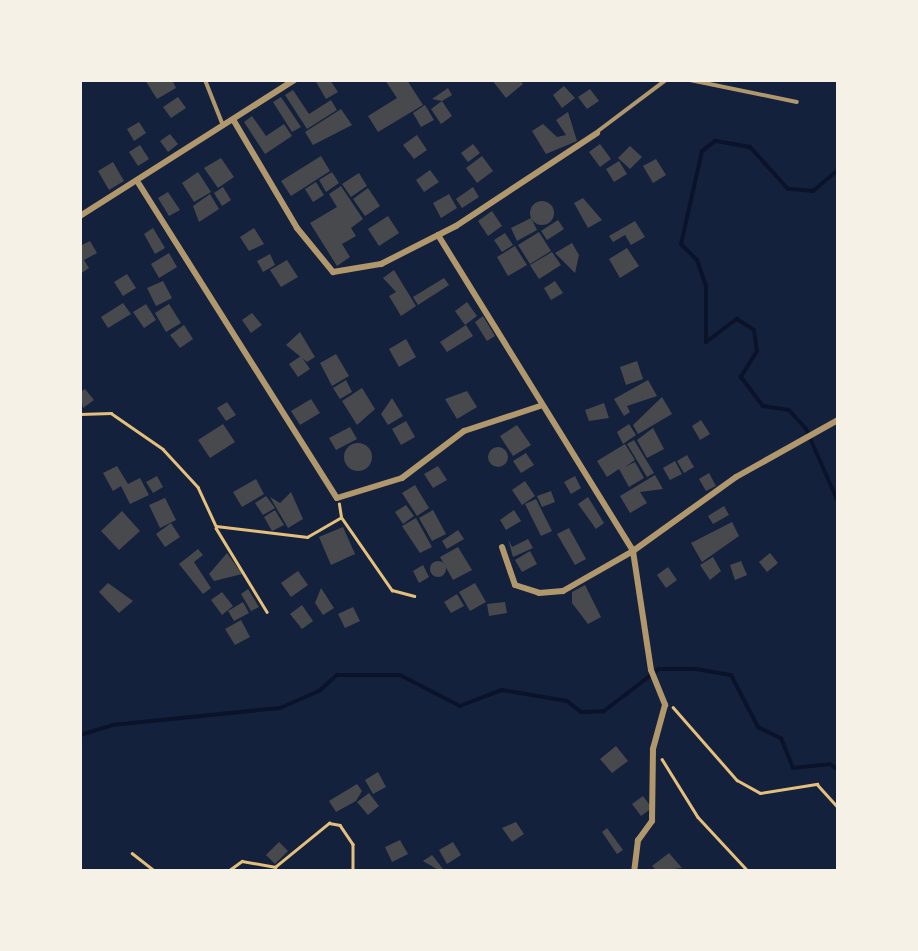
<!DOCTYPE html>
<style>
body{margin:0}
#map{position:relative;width:918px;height:951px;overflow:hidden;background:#14213d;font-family:"Fira Sans Condensed",sans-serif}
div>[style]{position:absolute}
.stream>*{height:4px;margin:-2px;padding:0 2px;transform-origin:2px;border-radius:2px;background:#0b132b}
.building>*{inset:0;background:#48494c}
.round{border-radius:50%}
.path>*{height:2.5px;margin:-1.25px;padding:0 1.25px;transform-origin:1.25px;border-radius:1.25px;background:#e5c07b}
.service>*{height:4px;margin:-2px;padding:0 2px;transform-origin:2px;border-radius:2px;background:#b1986c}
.minor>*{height:6px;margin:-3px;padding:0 3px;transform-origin:3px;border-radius:3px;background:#b1986c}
span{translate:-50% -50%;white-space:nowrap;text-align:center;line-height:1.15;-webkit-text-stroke:8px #f6f1e7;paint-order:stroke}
.frame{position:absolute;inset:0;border:82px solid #f6f1e7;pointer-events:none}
</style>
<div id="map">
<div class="stream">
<div style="left:838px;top:170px;width:33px;rotate:140deg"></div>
<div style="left:813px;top:191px;width:25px;rotate:-175deg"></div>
<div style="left:788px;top:189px;width:57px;rotate:-132.1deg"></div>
<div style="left:750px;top:147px;width:36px;rotate:-170deg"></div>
<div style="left:715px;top:141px;width:16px;rotate:142deg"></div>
<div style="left:702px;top:151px;width:95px;rotate:102.7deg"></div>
<div style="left:681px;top:244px;width:23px;rotate:45deg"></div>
<div style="left:697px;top:260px;width:28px;rotate:71deg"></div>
<div style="left:706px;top:286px;width:56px;rotate:90deg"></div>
<div style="left:706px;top:342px;width:39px;rotate:-37deg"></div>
<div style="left:737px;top:319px;width:20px;rotate:33deg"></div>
<div style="left:754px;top:330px;width:21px;rotate:82deg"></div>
<div style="left:757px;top:351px;width:31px;rotate:122deg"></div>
<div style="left:741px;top:377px;width:36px;rotate:53deg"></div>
<div style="left:763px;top:406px;width:26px;rotate:9deg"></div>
<div style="left:789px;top:410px;width:25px;rotate:48deg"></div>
<div style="left:806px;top:429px;width:80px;rotate:66.3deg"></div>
<div style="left:80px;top:735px;width:34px;rotate:-17deg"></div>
<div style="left:112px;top:725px;width:169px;rotate:-5.8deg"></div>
<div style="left:280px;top:708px;width:43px;rotate:-23.6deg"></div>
<div style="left:319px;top:691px;width:24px;rotate:-42deg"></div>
<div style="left:337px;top:675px;width:63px"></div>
<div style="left:400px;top:675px;width:68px;rotate:27.3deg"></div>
<div style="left:460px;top:706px;width:45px;rotate:-20.9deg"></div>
<div style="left:502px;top:690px;width:66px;rotate:9.6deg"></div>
<div style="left:567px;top:701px;width:18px;rotate:38deg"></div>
<div style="left:581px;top:712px;width:23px;rotate:-2deg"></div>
<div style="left:604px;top:711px;width:69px;rotate:-37.4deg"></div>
<div style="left:659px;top:669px;width:37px"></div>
<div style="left:696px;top:669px;width:36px;rotate:10deg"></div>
<div style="left:731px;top:675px;width:59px;rotate:62.6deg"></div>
<div style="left:758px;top:727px;width:25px;rotate:26deg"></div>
<div style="left:781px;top:738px;width:32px;rotate:68deg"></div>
<div style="left:793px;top:768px;width:37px;rotate:-6deg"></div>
<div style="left:830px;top:764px;width:10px;rotate:37deg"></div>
</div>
<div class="building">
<div style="clip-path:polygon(145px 80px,172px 80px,176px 88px,157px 99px)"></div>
<div style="clip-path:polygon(315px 80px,330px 80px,338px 92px,326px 99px)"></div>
<div style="clip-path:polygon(385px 80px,407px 80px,423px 105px,378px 132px,368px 116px,397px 98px)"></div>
<div style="clip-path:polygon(492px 80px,520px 80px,523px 84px,506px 98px)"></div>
<div style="clip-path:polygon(564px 86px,575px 98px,562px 108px,553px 95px)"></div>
<div style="clip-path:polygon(448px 88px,452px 95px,442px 101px,452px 116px,441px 124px,431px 109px,442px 101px,432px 99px)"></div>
<div style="clip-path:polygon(590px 89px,599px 101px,587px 109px,578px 97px)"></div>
<div style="clip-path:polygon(293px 90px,309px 114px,331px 100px,337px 110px,307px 129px,285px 95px)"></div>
<div style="clip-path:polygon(178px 97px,186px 108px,171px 118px,163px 107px)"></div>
<div style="clip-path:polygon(281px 97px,301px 127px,292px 132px,273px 102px)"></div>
<div style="clip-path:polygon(425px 105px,434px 120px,421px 127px,413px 113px)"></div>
<div style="clip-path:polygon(341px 109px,352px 125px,313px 145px,305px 132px)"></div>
<div style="clip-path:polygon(568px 112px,577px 141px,546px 154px,532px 131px,543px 124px,557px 137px,566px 135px,556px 120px)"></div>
<div style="clip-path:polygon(252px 116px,266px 136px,284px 124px,292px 136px,265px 154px,244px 122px)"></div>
<div style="clip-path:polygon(139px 122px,146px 133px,134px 141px,127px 129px)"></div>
<div style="clip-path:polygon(170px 134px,178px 144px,168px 152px,160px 141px)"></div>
<div style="clip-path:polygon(417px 135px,427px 150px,414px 159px,403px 145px)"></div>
<div style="clip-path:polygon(473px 144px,480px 153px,468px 162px,461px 153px)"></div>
<div style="clip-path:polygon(600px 144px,611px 159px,600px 167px,589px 152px)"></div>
<div style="clip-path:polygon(140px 145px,149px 159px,138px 166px,129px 152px)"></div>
<div style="clip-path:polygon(630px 146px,642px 157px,630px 169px,618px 158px)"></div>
<div style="clip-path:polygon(321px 156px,330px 171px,291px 196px,281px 181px)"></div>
<div style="clip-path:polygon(482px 156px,493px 171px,477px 183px,466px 168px)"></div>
<div style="clip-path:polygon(221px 158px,234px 177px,218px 188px,204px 168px)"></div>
<div style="clip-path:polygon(656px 159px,666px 175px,653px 183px,643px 166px)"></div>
<div style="clip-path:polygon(619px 161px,627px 174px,614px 182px,606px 169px)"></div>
<div style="clip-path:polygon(113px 162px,124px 181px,109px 190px,98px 171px)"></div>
<div style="clip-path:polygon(430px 170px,439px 182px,424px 192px,416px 180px)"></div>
<div style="clip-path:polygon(198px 172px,211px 192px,194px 202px,182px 183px)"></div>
<div style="clip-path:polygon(332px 172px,339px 183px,326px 192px,319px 180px)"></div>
<div style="clip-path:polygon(359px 173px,367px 186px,351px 197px,342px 184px)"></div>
<div style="clip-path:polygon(316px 182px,324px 195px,313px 202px,305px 189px)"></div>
<div style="clip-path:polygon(341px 186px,363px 219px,351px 228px,356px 236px,342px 244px,350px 257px,337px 266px,310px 223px,337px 207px,329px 194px)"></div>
<div style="clip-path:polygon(223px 187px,231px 200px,222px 206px,214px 193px)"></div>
<div style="clip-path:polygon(473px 187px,479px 197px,462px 208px,456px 199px)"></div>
<div style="clip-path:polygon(368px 188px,380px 206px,365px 216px,353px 199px)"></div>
<div style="clip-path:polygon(168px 192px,180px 210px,169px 216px,158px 198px)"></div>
<div style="clip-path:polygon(210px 194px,219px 209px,199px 222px,193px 206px)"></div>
<div style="clip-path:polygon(449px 194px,457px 208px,441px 218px,433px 203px)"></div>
<div style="clip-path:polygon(583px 198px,602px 220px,588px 228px,574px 203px)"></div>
<div class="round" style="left:530px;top:201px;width:24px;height:24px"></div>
<div style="clip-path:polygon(492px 211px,502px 226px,488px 236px,478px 221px)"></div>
<div style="clip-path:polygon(388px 216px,399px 233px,379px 246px,368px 229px)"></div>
<div style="clip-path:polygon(531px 218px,537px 230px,517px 241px,511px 228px)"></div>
<div style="clip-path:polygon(558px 220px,564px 229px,547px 240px,541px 231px)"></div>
<div style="clip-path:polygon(635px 221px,645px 237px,631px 245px,625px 235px,613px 242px,609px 236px)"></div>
<div style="clip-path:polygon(153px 228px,165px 248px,155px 254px,144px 234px)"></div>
<div style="clip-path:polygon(254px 228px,264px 244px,249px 251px,240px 237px)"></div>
<div style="clip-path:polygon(539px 232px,551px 251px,530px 264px,518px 245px)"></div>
<div style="clip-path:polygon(505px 233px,513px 245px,502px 252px,494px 240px)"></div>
<div style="clip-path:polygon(90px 241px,97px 253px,84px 260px,89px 268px,80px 274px,80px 246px)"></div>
<div style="clip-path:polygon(572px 243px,579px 255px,575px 273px,555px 253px)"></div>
<div style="clip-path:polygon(515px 246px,527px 265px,508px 276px,497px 257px)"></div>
<div style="clip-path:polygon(627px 248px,639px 266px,620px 278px,609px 259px)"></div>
<div style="clip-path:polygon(552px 252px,561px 265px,539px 279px,530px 265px)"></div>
<div style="clip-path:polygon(169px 253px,177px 267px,159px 278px,151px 264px)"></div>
<div style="clip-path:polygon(270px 254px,275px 265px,263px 272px,257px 261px)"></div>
<div style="clip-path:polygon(287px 260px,298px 277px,281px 287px,270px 270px)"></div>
<div style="clip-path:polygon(394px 270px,416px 306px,401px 316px,389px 296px,396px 292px,383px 278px)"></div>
<div style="clip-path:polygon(127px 274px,136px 288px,123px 296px,114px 282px)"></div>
<div style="clip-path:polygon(444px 278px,449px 285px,418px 305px,413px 297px)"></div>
<div style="clip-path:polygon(163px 281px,172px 298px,156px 306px,147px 288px)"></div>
<div style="clip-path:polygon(555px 281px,563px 293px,551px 300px,544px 288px)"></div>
<div style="clip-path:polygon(467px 302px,477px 316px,465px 325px,455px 311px)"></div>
<div style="clip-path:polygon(123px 303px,131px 314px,108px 328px,101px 317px)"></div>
<div style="clip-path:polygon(146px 304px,156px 320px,144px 328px,133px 312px)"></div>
<div style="clip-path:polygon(169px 304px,181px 323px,166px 332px,155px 313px)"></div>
<div style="clip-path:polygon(252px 313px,262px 325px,251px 333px,242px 320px)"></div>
<div style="clip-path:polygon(483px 316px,495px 336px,487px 341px,475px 322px)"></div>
<div style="clip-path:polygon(184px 325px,193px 339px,180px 348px,170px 335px)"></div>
<div style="clip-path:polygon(466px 325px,473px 336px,447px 352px,440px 342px)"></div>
<div style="clip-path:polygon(300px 332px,315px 357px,307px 362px,286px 345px)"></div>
<div style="clip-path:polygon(406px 339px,416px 357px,399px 367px,389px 349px)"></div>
<div style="clip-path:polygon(336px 354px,349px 376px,332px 386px,320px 363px)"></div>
<div style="clip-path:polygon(301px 356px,310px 369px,298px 377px,289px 364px)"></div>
<div style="clip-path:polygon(637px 361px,643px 379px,626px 385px,620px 367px)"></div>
<div style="clip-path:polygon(346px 380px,352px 392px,340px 399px,333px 388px)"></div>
<div style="clip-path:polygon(648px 380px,657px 396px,627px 406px,630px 412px,624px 416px,614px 399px)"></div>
<div style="clip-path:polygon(362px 388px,375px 409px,357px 425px,342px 401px)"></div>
<div style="clip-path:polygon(85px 389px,94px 400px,83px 408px,80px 392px)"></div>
<div style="clip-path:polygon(467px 391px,477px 407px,457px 419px,445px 399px)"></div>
<div style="clip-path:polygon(662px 397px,672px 414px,638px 434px,633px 425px)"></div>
<div style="clip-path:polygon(392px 398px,403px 416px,388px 425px,381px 414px)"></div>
<div style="clip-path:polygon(311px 399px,320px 413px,300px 425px,291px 411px)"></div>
<div style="clip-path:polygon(227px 402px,236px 415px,226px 421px,217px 408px)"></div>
<div style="clip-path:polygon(604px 403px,609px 418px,589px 421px,585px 410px)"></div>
<div style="clip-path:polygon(701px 420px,710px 434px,700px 440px,692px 426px)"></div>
<div style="clip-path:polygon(406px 421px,415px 437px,401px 445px,392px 429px)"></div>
<div style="clip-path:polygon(223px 424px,235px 442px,210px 458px,198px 440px)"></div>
<div style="clip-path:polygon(629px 424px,636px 435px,623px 444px,617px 432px)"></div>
<div style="clip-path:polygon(517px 425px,531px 445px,513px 456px,500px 436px)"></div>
<div style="clip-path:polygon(350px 427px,357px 439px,336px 450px,329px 438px)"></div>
<div style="clip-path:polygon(653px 428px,664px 449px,647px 458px,637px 440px)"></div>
<div style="clip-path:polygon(634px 440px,654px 473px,647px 477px,627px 444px)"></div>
<div class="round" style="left:344px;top:443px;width:28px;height:28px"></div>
<div style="clip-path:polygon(625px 444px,635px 460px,625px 467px,635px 462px,644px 478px,629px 487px,619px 469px,607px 477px,597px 461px)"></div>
<div class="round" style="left:488px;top:447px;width:20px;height:20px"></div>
<div style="clip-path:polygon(526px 453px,534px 465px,521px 473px,513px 461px)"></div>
<div style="clip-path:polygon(687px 455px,694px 467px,684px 473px,677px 461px)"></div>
<div style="clip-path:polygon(675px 461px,682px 474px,670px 480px,663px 468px)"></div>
<div style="clip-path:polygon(117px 466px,128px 484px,140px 478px,149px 495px,130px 504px,121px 486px,113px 491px,103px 473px)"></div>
<div style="clip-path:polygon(438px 466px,447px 480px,433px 488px,424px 474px)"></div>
<div style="clip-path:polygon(709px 473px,716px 486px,706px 491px,699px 479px)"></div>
<div style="clip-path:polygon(655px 475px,663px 489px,640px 492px,647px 503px,630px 513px,620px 496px)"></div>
<div style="clip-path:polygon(157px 476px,163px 487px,153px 493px,146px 482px)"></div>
<div style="clip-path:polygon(575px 476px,581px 488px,571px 494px,564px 482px)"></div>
<div style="clip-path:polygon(256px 479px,264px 494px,242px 507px,233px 492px)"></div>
<div style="clip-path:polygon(525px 481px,535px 496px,522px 505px,512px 490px)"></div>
<div style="clip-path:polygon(415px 485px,429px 508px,417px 516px,402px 493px)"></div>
<div style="clip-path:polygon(551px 491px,555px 502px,542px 507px,537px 496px)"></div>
<div style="clip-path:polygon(291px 492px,303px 519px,288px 528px,270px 497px,280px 503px)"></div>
<div style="clip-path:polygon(266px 496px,275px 508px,263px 515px,255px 503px)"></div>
<div style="clip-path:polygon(588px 497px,604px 523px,596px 529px,578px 504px)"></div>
<div style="clip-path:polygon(165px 498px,176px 520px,160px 528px,149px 505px)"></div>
<div style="clip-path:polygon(536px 499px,552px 531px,541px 536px,525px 504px)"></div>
<div style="clip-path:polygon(406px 505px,414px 516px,403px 524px,395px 512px)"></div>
<div style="clip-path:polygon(724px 506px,729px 515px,713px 524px,708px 516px)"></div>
<div style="clip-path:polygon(275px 510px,284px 525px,272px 531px,264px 517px)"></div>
<div style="clip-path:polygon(433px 510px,446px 534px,432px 541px,419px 518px)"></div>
<div style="clip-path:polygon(514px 510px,521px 521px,506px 530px,500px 520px)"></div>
<div style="clip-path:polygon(122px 511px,140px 531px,119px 550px,101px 531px)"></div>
<div style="clip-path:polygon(416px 518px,432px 547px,420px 553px,402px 526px)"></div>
<div style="clip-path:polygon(732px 522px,739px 536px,702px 562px,691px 543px)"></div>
<div style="clip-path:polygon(171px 523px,180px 537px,165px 547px,156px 534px)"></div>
<div style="clip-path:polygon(343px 527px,355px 554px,331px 565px,319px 537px)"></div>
<div style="clip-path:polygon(569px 528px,586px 559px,575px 565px,557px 534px)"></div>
<div style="clip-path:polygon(458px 530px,464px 539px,447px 549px,442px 541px)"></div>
<div style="clip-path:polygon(508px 539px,512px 547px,528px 539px,533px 548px,513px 557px)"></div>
<div style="clip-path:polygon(458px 547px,472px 570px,453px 580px,440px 557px)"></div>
<div style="clip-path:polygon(198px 549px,203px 555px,194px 562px,211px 588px,203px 594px,179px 564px)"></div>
<div style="clip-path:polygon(530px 551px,537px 564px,522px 572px,515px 560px)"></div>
<div style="clip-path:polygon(227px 553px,242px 574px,214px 581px,209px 574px)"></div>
<div style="clip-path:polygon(770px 553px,778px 563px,767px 572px,759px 562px)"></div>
<div style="clip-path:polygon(713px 557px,721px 571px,710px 580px,700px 565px)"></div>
<div class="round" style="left:430px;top:561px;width:16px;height:16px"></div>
<div style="clip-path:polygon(741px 561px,747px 575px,735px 580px,730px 565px)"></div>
<div style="clip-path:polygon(423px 565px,429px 577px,419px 583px,413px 571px)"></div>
<div style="clip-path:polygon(668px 567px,677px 580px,666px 588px,657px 575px)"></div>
<div style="clip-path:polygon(298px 571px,308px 585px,291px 597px,281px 583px)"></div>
<div style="clip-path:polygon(108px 583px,133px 601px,119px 613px,99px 592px)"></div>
<div style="clip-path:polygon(475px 583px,486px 602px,470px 611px,459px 592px)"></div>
<div style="clip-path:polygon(585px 585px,601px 617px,588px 624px,572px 603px,572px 592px)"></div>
<div style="clip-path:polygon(321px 588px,334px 608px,323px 615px,315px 603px)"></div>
<div style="clip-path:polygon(248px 589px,259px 607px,251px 611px,241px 594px)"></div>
<div style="clip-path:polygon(222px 592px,233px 606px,222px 615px,211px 600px)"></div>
<div style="clip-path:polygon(457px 594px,464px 606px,451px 613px,444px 602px)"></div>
<div style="clip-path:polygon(243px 602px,249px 613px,234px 621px,228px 611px)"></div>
<div style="clip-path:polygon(505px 602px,507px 613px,489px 616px,487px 604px)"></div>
<div style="clip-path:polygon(302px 605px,313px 621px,302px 629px,290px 614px)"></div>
<div style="clip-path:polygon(353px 607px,360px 621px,345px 628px,338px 614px)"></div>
<div style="clip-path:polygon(241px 620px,250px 637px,235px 645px,225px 629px)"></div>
<div style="clip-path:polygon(616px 746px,628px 761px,612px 773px,600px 759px)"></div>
<div style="clip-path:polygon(378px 772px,386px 787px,373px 794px,365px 780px)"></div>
<div style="clip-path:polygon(357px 784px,362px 791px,356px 801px,336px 812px,329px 801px)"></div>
<div style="clip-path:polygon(369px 793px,379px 806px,368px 815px,357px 802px)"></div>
<div style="clip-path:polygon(643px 796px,652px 808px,641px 816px,632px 804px)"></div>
<div style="clip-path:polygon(516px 822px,524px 834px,512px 842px,502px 828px)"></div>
<div style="clip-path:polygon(607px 828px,623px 850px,617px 854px,602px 832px)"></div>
<div style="clip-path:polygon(400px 840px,408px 854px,392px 862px,385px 847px)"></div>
<div style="clip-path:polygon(279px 842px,288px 851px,275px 864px,266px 855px)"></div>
<div style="clip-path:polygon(453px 842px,461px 855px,447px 864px,439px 850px)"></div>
<div style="clip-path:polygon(669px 853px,682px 868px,657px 871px,652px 866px)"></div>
<div style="clip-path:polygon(432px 855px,443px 869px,440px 871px,423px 861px)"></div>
</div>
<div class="path">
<div style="left:80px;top:414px;width:31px;rotate:-2deg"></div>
<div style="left:111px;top:413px;width:63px;rotate:34.7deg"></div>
<div style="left:163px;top:449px;width:52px;rotate:47.4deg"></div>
<div style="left:198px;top:487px;width:43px;rotate:65.2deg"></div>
<div style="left:216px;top:526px;width:92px;rotate:6.9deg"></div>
<div style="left:307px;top:537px;width:39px;rotate:-30deg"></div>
<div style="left:341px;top:517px;width:13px;rotate:-99deg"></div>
<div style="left:342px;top:518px;width:88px;rotate:55.2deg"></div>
<div style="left:392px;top:590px;width:23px;rotate:15deg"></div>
<div style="left:216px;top:528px;width:98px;rotate:58.7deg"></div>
<div style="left:673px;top:707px;width:97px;rotate:48.8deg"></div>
<div style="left:737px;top:780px;width:26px;rotate:29deg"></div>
<div style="left:760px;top:793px;width:58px;rotate:-9deg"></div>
<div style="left:817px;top:784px;width:31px;rotate:48deg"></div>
<div style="left:662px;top:759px;width:68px;rotate:58.2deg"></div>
<div style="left:698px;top:817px;width:74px;rotate:47.2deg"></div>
<div style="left:132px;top:853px;width:29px;rotate:38deg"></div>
<div style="left:228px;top:871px;width:17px;rotate:-36deg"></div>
<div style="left:242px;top:861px;width:34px;rotate:10deg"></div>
<div style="left:275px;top:867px;width:70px;rotate:-39.2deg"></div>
<div style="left:329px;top:823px;width:11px;rotate:10deg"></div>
<div style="left:340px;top:825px;width:23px;rotate:56deg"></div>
<div style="left:353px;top:844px;width:26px;rotate:90deg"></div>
</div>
<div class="service">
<div style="left:205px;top:80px;width:46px;rotate:68.4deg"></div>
<div style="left:690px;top:80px;width:109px;rotate:11.6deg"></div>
<div style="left:598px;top:131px;width:85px;rotate:-36.9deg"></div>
</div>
<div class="minor">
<div style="left:234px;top:121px;width:124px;rotate:59.5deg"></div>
<div style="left:297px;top:228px;width:57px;rotate:50.7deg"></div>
<div style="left:333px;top:272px;width:49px;rotate:-9.5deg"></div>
<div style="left:381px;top:264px;width:84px;rotate:-26.9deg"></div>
<div style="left:456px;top:226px;width:169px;rotate:-33.4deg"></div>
<div style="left:139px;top:184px;width:371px;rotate:57.8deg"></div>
<div style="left:337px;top:498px;width:68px;rotate:-17.1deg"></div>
<div style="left:402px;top:478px;width:78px;rotate:-37.2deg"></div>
<div style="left:464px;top:431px;width:80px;rotate:-18.2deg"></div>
<div style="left:80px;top:216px;width:254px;rotate:-32.4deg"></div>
<div style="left:438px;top:235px;width:371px;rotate:58.3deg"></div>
<div style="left:633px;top:551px;width:127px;rotate:-35.7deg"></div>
<div style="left:736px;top:477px;width:117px;rotate:-29.2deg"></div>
<div style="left:502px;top:547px;width:40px;rotate:71.1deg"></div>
<div style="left:515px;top:585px;width:25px;rotate:18deg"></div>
<div style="left:539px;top:593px;width:24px;rotate:-5deg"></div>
<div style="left:563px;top:591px;width:81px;rotate:-29.7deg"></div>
<div style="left:633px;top:551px;width:120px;rotate:81.4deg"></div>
<div style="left:651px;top:670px;width:38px;rotate:68deg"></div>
<div style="left:665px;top:705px;width:46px;rotate:105.3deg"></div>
<div style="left:653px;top:749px;width:72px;rotate:90.8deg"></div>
<div style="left:652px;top:821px;width:24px;rotate:126deg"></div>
<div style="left:638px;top:840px;width:31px;rotate:97deg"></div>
</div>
<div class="frame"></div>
</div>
